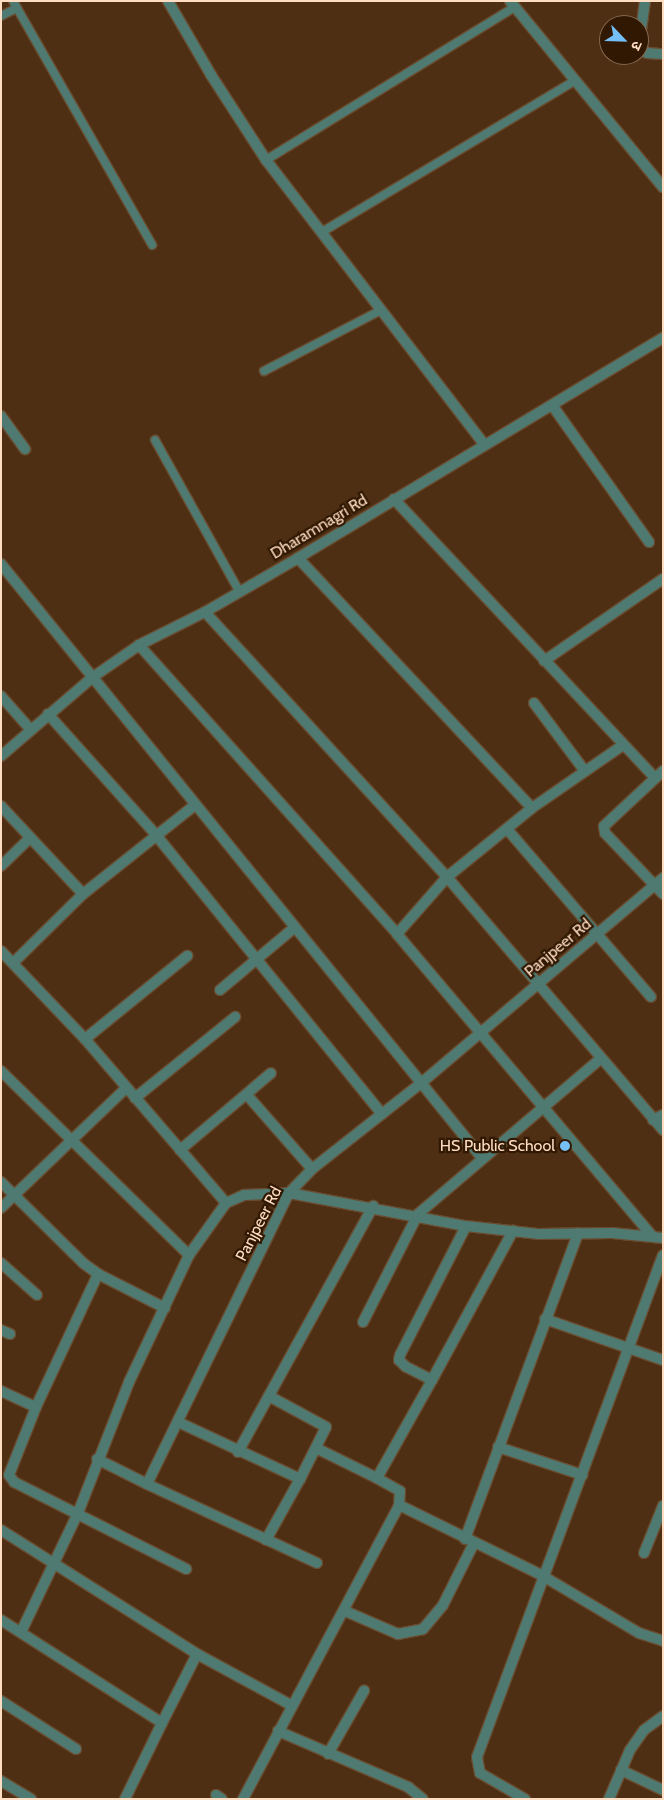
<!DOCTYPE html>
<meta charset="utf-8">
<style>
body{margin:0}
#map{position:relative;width:664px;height:1800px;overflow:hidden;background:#4e2f13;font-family:Cabin,"Noto Sans Devanagari",sans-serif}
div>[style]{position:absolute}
.roads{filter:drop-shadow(1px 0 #6a4b2f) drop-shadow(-1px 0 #6a4b2f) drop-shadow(0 1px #6a4b2f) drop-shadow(0 -1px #6a4b2f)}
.service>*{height:8px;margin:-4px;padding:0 4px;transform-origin:4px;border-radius:4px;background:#4e7a71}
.minor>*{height:10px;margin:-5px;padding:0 5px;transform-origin:5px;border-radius:5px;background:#4e7a71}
.tertiary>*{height:10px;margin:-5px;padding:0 5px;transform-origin:5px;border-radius:5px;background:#4e7a71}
.dots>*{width:14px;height:14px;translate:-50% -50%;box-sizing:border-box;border:2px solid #301802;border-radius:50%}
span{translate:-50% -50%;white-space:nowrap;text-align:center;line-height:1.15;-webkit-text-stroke:4.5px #301802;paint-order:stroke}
.street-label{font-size:16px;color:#ffddc3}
.poi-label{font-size:16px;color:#ffddc3}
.right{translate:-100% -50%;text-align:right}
.frame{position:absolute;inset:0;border:2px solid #ffddc3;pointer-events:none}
.north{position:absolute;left:599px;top:15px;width:50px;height:50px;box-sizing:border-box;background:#301802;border:1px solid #83674f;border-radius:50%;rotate:114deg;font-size:14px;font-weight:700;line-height:20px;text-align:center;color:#ffddc3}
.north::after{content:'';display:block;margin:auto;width:18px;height:22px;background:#74c0f6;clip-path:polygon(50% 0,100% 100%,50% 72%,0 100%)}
</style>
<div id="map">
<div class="roads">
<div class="service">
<div style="left:13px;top:1px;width:281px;rotate:60.3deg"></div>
<div style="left:1px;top:16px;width:18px;rotate:-27deg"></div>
<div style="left:266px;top:160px;width:292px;rotate:-31.6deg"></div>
<div style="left:322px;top:232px;width:294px;rotate:-30.9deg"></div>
<div style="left:264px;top:371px;width:132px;rotate:-27.5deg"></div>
<div style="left:155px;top:440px;width:173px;rotate:60.9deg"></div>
</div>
<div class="minor">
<div style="left:168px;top:1px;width:86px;rotate:59.8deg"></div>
<div style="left:211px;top:75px;width:101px;rotate:57.1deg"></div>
<div style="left:266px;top:160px;width:359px;rotate:52.5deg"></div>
<div style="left:510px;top:1px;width:241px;rotate:50.6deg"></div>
<div style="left:645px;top:1px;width:44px;rotate:97.8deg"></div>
<div style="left:639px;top:45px;width:11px;rotate:45deg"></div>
<div style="left:647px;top:53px;width:16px;rotate:4deg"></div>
<div style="left:552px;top:405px;width:168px;rotate:54.7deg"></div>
<div style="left:1px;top:416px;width:41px;rotate:54deg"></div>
<div style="left:394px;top:499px;width:382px;rotate:46.9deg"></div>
<div style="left:298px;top:558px;width:342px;rotate:46.9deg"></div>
<div style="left:1px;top:564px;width:764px;rotate:51deg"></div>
<div style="left:205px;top:612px;width:359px;rotate:47.6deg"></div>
<div style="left:447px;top:877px;width:333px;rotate:49.5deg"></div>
<div style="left:139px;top:645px;width:387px;rotate:48.2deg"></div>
<div style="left:397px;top:934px;width:395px;rotate:49.8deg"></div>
<div style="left:544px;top:661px;width:145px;rotate:-34.6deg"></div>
<div style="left:1px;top:696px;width:45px;rotate:48.6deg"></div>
<div style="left:534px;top:703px;width:84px;rotate:53.3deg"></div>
<div style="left:48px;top:714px;width:162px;rotate:48.2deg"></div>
<div style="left:156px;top:835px;width:359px;rotate:51deg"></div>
<div style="left:663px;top:771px;width:81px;rotate:137deg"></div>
<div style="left:604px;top:826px;width:7px;rotate:82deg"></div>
<div style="left:605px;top:833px;width:84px;rotate:46.4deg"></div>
<div style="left:1px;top:806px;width:120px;rotate:47deg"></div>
<div style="left:507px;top:829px;width:221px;rotate:49.4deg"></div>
<div style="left:1px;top:866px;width:40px;rotate:-44deg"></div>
<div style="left:397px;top:934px;width:76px;rotate:-48.7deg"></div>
<div style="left:447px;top:877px;width:109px;rotate:-39.1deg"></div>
<div style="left:532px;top:808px;width:111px;rotate:-34.7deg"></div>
<div style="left:1px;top:951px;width:122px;rotate:46.3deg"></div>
<div style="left:85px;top:1039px;width:216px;rotate:49.3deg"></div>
<div style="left:13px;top:963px;width:98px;rotate:-44.6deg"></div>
<div style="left:83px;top:894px;width:143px;rotate:-38.5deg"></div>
<div style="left:220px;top:990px;width:97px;rotate:-40deg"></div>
<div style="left:85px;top:1039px;width:132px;rotate:-39.1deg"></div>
<div style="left:1px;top:1071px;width:263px;rotate:44.4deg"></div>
<div style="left:247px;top:1095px;width:98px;rotate:48.7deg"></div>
<div style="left:135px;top:1098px;width:129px;rotate:-39deg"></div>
<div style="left:653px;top:1120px;width:11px;rotate:-27deg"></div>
<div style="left:180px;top:1150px;width:119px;rotate:-40.2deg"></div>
<div style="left:1px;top:1182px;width:115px;rotate:44.6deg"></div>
<div style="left:83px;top:1263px;width:19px;rotate:36deg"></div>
<div style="left:98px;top:1274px;width:75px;rotate:26.9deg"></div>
<div style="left:1px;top:1208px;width:173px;rotate:-43.8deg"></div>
<div style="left:1px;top:1263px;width:48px;rotate:41.6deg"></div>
<div style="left:98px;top:1274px;width:147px;rotate:115deg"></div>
<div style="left:36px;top:1407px;width:73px;rotate:111.7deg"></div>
<div style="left:9px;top:1475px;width:9px;rotate:54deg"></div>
<div style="left:14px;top:1482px;width:193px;rotate:26.8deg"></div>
<div style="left:545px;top:1319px;width:125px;rotate:19.2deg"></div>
<div style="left:363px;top:1322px;width:121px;rotate:-63deg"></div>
<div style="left:418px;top:1214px;width:239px;rotate:-40.4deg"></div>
<div style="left:1px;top:1330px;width:10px;rotate:24deg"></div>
<div style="left:432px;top:1380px;width:170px;rotate:-61.5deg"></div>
<div style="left:1px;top:1391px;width:38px;rotate:25deg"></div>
<div style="left:178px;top:1422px;width:135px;rotate:25deg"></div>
<div style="left:300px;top:1479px;width:58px;rotate:-63.4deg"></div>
<div style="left:326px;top:1427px;width:65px;rotate:-151.5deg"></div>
<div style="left:498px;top:1447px;width:89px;rotate:18.4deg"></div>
<div style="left:318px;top:1449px;width:66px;rotate:26.2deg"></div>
<div style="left:238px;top:1452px;width:281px;rotate:-61.2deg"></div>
<div style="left:97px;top:1459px;width:56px;rotate:26.6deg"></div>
<div style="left:399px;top:1505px;width:161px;rotate:26.2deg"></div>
<div style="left:543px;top:1576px;width:112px;rotate:30.7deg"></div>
<div style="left:639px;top:1633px;width:25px;rotate:18deg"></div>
<div style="left:1px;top:1530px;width:232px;rotate:32.3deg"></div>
<div style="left:197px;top:1654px;width:107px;rotate:28.5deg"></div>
<div style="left:465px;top:1539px;width:326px;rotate:-69.7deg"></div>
<div style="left:266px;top:1540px;width:70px;rotate:-60.9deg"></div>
<div style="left:644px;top:1553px;width:51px;rotate:-68deg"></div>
<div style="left:317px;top:1563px;width:187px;rotate:-155.1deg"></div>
<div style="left:147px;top:1484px;width:324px;rotate:-64deg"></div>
<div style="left:289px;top:1193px;width:33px;rotate:-46deg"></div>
<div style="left:312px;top:1169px;width:137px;rotate:-38.2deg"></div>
<div style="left:420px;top:1084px;width:319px;rotate:-40.3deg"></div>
<div style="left:345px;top:1611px;width:58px;rotate:23.5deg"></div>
<div style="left:398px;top:1634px;width:25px;rotate:-11deg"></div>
<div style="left:423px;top:1629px;width:31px;rotate:-50deg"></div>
<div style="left:443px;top:1605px;width:69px;rotate:-63.4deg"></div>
<div style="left:1px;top:1620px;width:191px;rotate:32.6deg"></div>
<div style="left:162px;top:1723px;width:85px;rotate:116deg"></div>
<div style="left:21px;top:1632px;width:132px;rotate:-64.4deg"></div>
<div style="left:78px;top:1513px;width:141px;rotate:-68.7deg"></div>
<div style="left:129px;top:1382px;width:140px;rotate:-64.7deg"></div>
<div style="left:189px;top:1255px;width:64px;rotate:-54.6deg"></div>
<div style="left:226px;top:1203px;width:20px;rotate:-24deg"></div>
<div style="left:244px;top:1195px;width:45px;rotate:-2.5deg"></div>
<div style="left:289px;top:1193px;width:180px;rotate:10.6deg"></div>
<div style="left:466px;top:1226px;width:72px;rotate:6.3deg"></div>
<div style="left:538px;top:1234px;width:74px;rotate:-0.8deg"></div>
<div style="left:612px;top:1233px;width:51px;rotate:5.6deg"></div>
<div style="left:1px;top:1701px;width:89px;rotate:32.6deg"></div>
<div style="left:162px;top:1723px;width:77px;rotate:-63.1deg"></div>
<div style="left:278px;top:1731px;width:142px;rotate:23.3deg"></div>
<div style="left:408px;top:1787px;width:19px;rotate:39deg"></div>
<div style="left:328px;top:1754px;width:73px;rotate:-60.3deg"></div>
<div style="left:621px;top:1770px;width:47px;rotate:25.5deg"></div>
<div style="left:1px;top:1781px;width:35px;rotate:31deg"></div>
<div style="left:216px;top:1795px;width:7px;rotate:34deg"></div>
<div style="left:243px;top:1799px;width:333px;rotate:-62deg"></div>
<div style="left:399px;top:1505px;width:14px;rotate:-86deg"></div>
<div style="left:400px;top:1491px;width:26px;rotate:-151deg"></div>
<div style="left:377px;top:1478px;width:112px;rotate:-60.7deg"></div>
<div style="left:432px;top:1380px;width:29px;rotate:-153deg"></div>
<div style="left:406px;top:1367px;width:10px;rotate:-135deg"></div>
<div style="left:399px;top:1360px;width:5px;rotate:-79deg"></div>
<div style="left:400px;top:1355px;width:145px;rotate:-62.9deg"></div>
<div style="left:525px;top:1799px;width:52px;rotate:-150deg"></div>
<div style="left:480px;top:1773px;width:16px;rotate:-101deg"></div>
<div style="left:477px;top:1757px;width:535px;rotate:-69.67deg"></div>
<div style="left:609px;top:1799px;width:53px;rotate:-66.8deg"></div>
<div style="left:630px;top:1750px;width:24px;rotate:-55deg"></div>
<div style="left:644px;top:1730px;width:24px;rotate:-36deg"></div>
</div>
<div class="tertiary">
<div style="left:1px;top:756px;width:121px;rotate:-40.7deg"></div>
<div style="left:93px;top:677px;width:56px;rotate:-34.8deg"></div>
<div style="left:139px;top:645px;width:74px;rotate:-26.6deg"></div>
<div style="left:205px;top:612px;width:108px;rotate:-30.1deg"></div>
<div style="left:298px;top:558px;width:426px;rotate:-31.1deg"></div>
</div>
</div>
<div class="dots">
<div style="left:565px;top:1146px;background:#74c0f6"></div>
</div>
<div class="street-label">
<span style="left:319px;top:527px;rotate:-31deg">Dharamnagri Rd</span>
<span style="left:558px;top:948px;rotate:-40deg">Panjpeer Rd</span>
<span style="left:259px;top:1224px;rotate:-63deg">Panjpeer Rd</span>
</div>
<div class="poi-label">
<span class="right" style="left:555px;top:1146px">HS Public School</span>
</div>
<div class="frame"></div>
<div class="north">उ</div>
</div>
